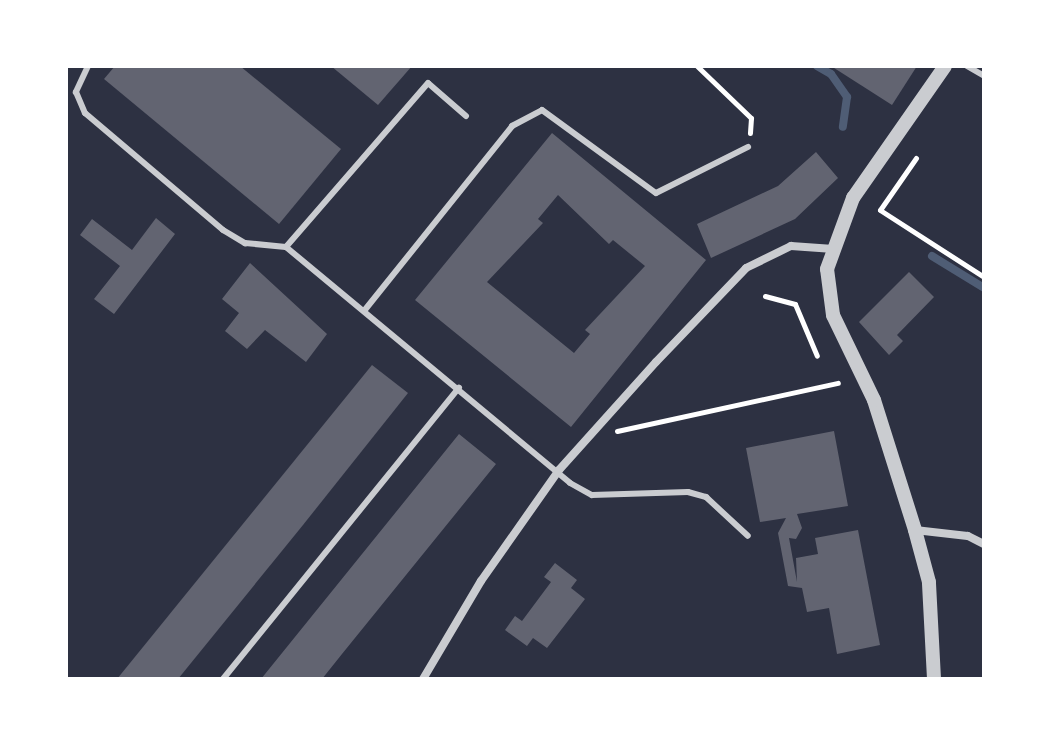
<!DOCTYPE html>
<style>
body{margin:0}
#map{position:relative;width:1050px;height:745px;overflow:hidden;background:#2d3142;font-family:"Titillium Web",sans-serif}
div>[style]{position:absolute}
.stream>*{height:8px;margin:-4px;padding:0 4px;transform-origin:4px;border-radius:4px;background:#4f5d75}
.building>*{inset:0;background:#626471}
.path>*{height:5px;margin:-2.5px;padding:0 2.5px;transform-origin:2.5px;border-radius:2.5px;background:#fff}
.service>*{height:6px;margin:-3px;padding:0 3px;transform-origin:3px;border-radius:3px;background:#caccd0}
.minor>*{height:8px;margin:-4px;padding:0 4px;transform-origin:4px;border-radius:4px;background:#caccd0}
.tertiary>*{height:14px;margin:-7px;padding:0 7px;transform-origin:7px;border-radius:7px;background:#caccd0}
span{translate:-50% -50%;white-space:nowrap;text-align:center;line-height:1.15;-webkit-text-stroke:7px #fff;paint-order:stroke}
.frame{position:absolute;inset:0;border:68px solid #fff;pointer-events:none}
</style>
<div id="map">
<div class="stream">
<div style="left:817px;top:66px;width:16px;rotate:30deg"></div>
<div style="left:831px;top:74px;width:28px;rotate:55deg"></div>
<div style="left:847px;top:97px;width:30px;rotate:98deg"></div>
<div style="left:932px;top:256px;width:61px;rotate:31.6deg"></div>
</div>
<div class="building">
<div style="clip-path:polygon(115px 66px,240px 66px,341px 149px,279px 224px,104px 79px)"></div>
<div style="clip-path:polygon(331px 66px,412px 66px,378px 105px)"></div>
<div style="clip-path:polygon(831px 66px,917px 66px,892px 105px)"></div>
<div style="clip-path:polygon(evenodd,552px 133px,706px 260px,571px 427px,415px 300px,552px 133px,558px 195px,609px 244px,613px 240px,645px 266px,585px 330px,590px 334px,574px 353px,487px 282px,543px 223px,538px 219px,558px 195px)"></div>
<div style="clip-path:polygon(816px 152px,838px 178px,795px 219px,711px 258px,697px 224px,778px 186px)"></div>
<div style="clip-path:polygon(156px 218px,175px 234px,114px 314px,94px 299px,120px 266px,80px 235px,92px 219px,132px 250px)"></div>
<div style="clip-path:polygon(250px 263px,327px 334px,306px 362px,265px 330px,247px 349px,225px 331px,239px 313px,222px 299px)"></div>
<div style="clip-path:polygon(909px 272px,934px 297px,897px 335px,903px 341px,889px 355px,859px 322px)"></div>
<div style="clip-path:polygon(372px 365px,408px 393px,303px 525px,178px 679px,117px 679px)"></div>
<div style="clip-path:polygon(834px 431px,848px 506px,797px 514px,802px 528px,796px 539px,789px 538px,797px 582px,796px 558px,818px 554px,815px 538px,858px 530px,880px 645px,837px 654px,829px 608px,807px 612px,802px 588px,788px 586px,778px 533px,786px 518px,760px 522px,746px 448px)"></div>
<div style="clip-path:polygon(459px 434px,496px 464px,342px 654px,322px 679px,261px 679px)"></div>
<div style="clip-path:polygon(555px 563px,577px 580px,571px 588px,585px 599px,547px 648px,533px 638px,527px 646px,505px 630px,515px 616px,522px 621px,551px 582px,544px 577px)"></div>
</div>
<div class="path">
<div style="left:697px;top:66px;width:75px;rotate:43.9deg"></div>
<div style="left:751px;top:118px;width:15px;rotate:94deg"></div>
<div style="left:916px;top:158px;width:63px;rotate:124.7deg"></div>
<div style="left:880px;top:210px;width:124px;rotate:32.8deg"></div>
<div style="left:765px;top:296px;width:31px;rotate:15deg"></div>
<div style="left:795px;top:304px;width:56px;rotate:67.1deg"></div>
<div style="left:617px;top:431px;width:226px;rotate:-12.3deg"></div>
</div>
<div class="service">
<div style="left:88px;top:66px;width:29px;rotate:115deg"></div>
<div style="left:76px;top:92px;width:23px;rotate:67deg"></div>
<div style="left:85px;top:113px;width:181px;rotate:40.3deg"></div>
<div style="left:223px;top:230px;width:26px;rotate:31deg"></div>
<div style="left:245px;top:243px;width:41px;rotate:5.6deg"></div>
<div style="left:967px;top:66px;width:20px;rotate:30deg"></div>
<div style="left:466px;top:116px;width:50px;rotate:-139deg"></div>
<div style="left:428px;top:83px;width:217px;rotate:130.9deg"></div>
<div style="left:286px;top:247px;width:369px;rotate:39.7deg"></div>
<div style="left:570px;top:483px;width:25px;rotate:29deg"></div>
<div style="left:592px;top:495px;width:96px;rotate:-1.8deg"></div>
<div style="left:688px;top:492px;width:19px;rotate:16deg"></div>
<div style="left:706px;top:497px;width:57px;rotate:42.9deg"></div>
<div style="left:364px;top:311px;width:237px;rotate:-51.3deg"></div>
<div style="left:512px;top:126px;width:34px;rotate:-28deg"></div>
<div style="left:542px;top:110px;width:141px;rotate:36.1deg"></div>
<div style="left:656px;top:193px;width:103px;rotate:-26.6deg"></div>
<div style="left:223px;top:679px;width:375px;rotate:-51deg"></div>
</div>
<div class="minor">
<div style="left:915px;top:530px;width:53px;rotate:6.5deg"></div>
<div style="left:968px;top:536px;width:18px;rotate:27deg"></div>
<div style="left:423px;top:679px;width:114px;rotate:-59.4deg"></div>
<div style="left:481px;top:581px;width:136px;rotate:-54.9deg"></div>
<div style="left:559px;top:470px;width:145px;rotate:-48.1deg"></div>
<div style="left:656px;top:362px;width:130px;rotate:-46.2deg"></div>
<div style="left:746px;top:268px;width:50px;rotate:-26.1deg"></div>
<div style="left:791px;top:246px;width:39px;rotate:4deg"></div>
</div>
<div class="tertiary">
<div style="left:934px;top:679px;width:97px;rotate:-93deg"></div>
<div style="left:929px;top:582px;width:54px;rotate:-105.1deg"></div>
<div style="left:915px;top:530px;width:136px;rotate:-107.5deg"></div>
<div style="left:874px;top:400px;width:94px;rotate:-115.8deg"></div>
<div style="left:833px;top:315px;width:46px;rotate:-97.4deg"></div>
<div style="left:827px;top:269px;width:76px;rotate:-69.9deg"></div>
<div style="left:853px;top:198px;width:161px;rotate:-55.1deg"></div>
</div>
<div class="frame"></div>
</div>
